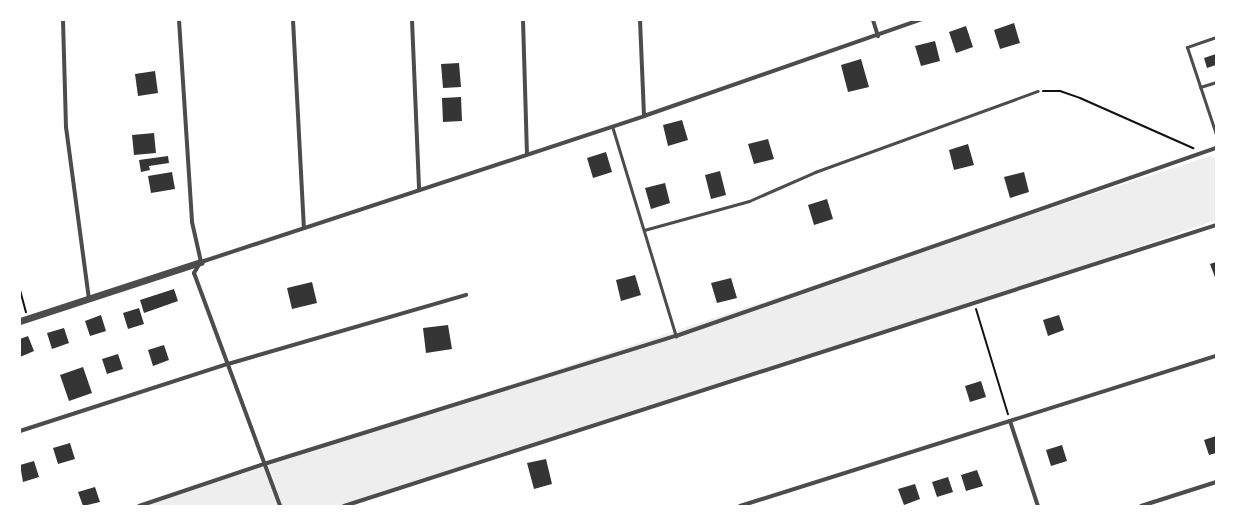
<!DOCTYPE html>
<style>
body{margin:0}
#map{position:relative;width:1236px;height:526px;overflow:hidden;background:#fff;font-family:Rubik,sans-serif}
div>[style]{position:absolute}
.green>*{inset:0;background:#eee}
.building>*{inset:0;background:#353535}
.path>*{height:2px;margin:-1px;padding:0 1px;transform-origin:1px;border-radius:1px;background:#111}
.service>*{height:3px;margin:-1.5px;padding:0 1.5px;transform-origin:1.5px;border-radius:1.5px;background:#4c4c4c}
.minor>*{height:4px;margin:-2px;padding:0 2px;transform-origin:2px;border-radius:2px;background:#4c4c4c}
.tertiary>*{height:7px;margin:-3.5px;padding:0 3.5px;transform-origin:3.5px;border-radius:3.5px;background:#4c4c4c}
span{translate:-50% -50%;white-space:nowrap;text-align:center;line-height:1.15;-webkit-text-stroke:4px #fff;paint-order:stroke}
.frame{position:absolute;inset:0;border:21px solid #fff;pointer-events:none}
</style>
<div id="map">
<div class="green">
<div style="clip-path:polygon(1210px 156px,1216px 159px,1216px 220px,974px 304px,344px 506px,139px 506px)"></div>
</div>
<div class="building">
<div style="clip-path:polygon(1014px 23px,1020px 43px,1000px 49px,994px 30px)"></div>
<div style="clip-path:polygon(966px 26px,973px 47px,956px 53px,949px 32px)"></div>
<div style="clip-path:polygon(935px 41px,940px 61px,921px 66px,915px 46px)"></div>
<div style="clip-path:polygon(1216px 54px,1216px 65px,1207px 68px,1204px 58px)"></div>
<div style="clip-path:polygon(861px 59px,869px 87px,848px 92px,841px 65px)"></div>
<div style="clip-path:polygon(459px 63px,461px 87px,443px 88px,441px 64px)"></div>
<div style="clip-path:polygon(155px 71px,158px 93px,138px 96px,135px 74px)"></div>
<div style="clip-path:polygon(461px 97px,462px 121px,443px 122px,442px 98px)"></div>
<div style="clip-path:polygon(682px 120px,688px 140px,668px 146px,663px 125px)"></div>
<div style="clip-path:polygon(154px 133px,156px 153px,134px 155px,132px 135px)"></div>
<div style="clip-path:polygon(768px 139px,774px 159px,754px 164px,748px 144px)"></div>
<div style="clip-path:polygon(968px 144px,974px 165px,954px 170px,949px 150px)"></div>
<div style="clip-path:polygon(606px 152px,612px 172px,593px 178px,587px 158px)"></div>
<div style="clip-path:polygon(168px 156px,169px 163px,149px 166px,150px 170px,141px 172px,139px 160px)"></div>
<div style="clip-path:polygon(720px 171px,726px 195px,711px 199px,705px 175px)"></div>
<div style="clip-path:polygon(172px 172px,175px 189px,151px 193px,148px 176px)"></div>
<div style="clip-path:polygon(1024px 172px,1029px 192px,1010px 198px,1004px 177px)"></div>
<div style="clip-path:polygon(665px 183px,670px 203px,651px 209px,645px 188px)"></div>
<div style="clip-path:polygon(827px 199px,833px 219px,814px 225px,808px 205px)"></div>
<div style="clip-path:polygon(1216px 262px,1216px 280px,1210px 264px)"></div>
<div style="clip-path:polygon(635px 275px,641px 295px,621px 301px,616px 280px)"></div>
<div style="clip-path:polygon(731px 278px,737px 298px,717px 303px,711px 283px)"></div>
<div style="clip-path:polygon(312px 282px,317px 303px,292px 309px,287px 288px)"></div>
<div style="clip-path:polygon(174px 289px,178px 301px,144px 313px,140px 300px)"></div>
<div style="clip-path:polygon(139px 308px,144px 324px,128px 329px,123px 313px)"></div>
<div style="clip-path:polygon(101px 315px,106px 331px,90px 336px,85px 321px)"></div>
<div style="clip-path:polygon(1059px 315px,1064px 330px,1048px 336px,1043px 320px)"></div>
<div style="clip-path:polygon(448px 325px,452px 349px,426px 353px,423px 328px)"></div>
<div style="clip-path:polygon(64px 328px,69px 343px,52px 349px,47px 333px)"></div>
<div style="clip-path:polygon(28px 336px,34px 351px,20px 357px,20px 339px)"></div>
<div style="clip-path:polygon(164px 345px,169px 360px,153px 366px,148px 350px)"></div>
<div style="clip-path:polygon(118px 354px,123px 369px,107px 374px,102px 359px)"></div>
<div style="clip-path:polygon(83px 367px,92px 393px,69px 401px,60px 375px)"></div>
<div style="clip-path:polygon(981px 381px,986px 397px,970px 402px,965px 386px)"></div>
<div style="clip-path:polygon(1216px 436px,1216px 453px,1209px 455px,1204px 440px)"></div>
<div style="clip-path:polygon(70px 443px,75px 459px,58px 464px,53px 448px)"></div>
<div style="clip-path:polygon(1062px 445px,1067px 461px,1051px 466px,1046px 450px)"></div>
<div style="clip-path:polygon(546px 459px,552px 484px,534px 489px,527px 463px)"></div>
<div style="clip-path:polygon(34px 461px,39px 477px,23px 482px,20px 465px)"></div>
<div style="clip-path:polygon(977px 470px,983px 486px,966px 491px,961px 475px)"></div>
<div style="clip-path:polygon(948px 477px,953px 492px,937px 497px,932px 482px)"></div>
<div style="clip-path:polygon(915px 484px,920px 499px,904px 505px,898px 489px)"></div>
<div style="clip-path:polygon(95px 487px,100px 502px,83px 506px,78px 492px)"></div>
</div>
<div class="path">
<div style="left:1043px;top:91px;width:17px"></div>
<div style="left:1060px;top:91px;width:21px;rotate:19deg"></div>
<div style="left:1080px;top:98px;width:124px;rotate:23.9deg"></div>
<div style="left:20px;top:290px;width:23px;rotate:75deg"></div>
<div style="left:976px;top:309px;width:110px;rotate:73.1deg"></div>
</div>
<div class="service">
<div style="left:1216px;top:37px;width:31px;rotate:161deg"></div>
<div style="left:1187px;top:47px;width:92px;rotate:71.6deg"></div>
<div style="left:1200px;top:87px;width:17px;rotate:-17deg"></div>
<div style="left:612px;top:126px;width:220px;rotate:73.1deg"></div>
<div style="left:644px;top:230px;width:109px;rotate:-15.4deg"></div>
<div style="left:749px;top:201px;width:72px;rotate:-23.7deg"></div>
<div style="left:815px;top:172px;width:237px;rotate:-20deg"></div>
</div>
<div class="minor">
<div style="left:63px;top:20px;width:107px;rotate:88.4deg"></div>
<div style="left:66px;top:127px;width:174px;rotate:82.4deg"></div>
<div style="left:179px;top:20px;width:202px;rotate:86.3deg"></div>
<div style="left:192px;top:222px;width:41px;rotate:77.3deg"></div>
<div style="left:293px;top:20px;width:208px;rotate:87deg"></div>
<div style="left:412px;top:20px;width:170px;rotate:87.6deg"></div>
<div style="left:523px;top:20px;width:134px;rotate:88.3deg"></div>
<div style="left:640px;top:20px;width:96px;rotate:87.6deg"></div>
<div style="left:873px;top:20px;width:17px;rotate:73deg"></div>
<div style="left:201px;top:262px;width:466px;rotate:-18.2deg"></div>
<div style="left:644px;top:116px;width:292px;rotate:-19.2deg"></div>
<div style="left:200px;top:263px;width:12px;rotate:121deg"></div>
<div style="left:194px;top:273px;width:248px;rotate:69.7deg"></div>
<div style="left:1010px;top:421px;width:89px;rotate:71.8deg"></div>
<div style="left:20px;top:431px;width:219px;rotate:-17.9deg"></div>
<div style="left:228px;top:364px;width:248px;rotate:-16.2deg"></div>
<div style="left:139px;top:506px;width:132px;rotate:-18.6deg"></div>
<div style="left:264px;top:464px;width:431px;rotate:-17.3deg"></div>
<div style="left:676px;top:336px;width:572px;rotate:-19.2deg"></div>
<div style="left:344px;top:506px;width:916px;rotate:-17.86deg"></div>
<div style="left:740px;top:506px;width:499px;rotate:-17.5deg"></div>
<div style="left:1141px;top:506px;width:79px;rotate:-17.7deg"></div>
</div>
<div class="tertiary">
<div style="left:20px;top:321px;width:190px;rotate:-18.1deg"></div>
</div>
<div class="frame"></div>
</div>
